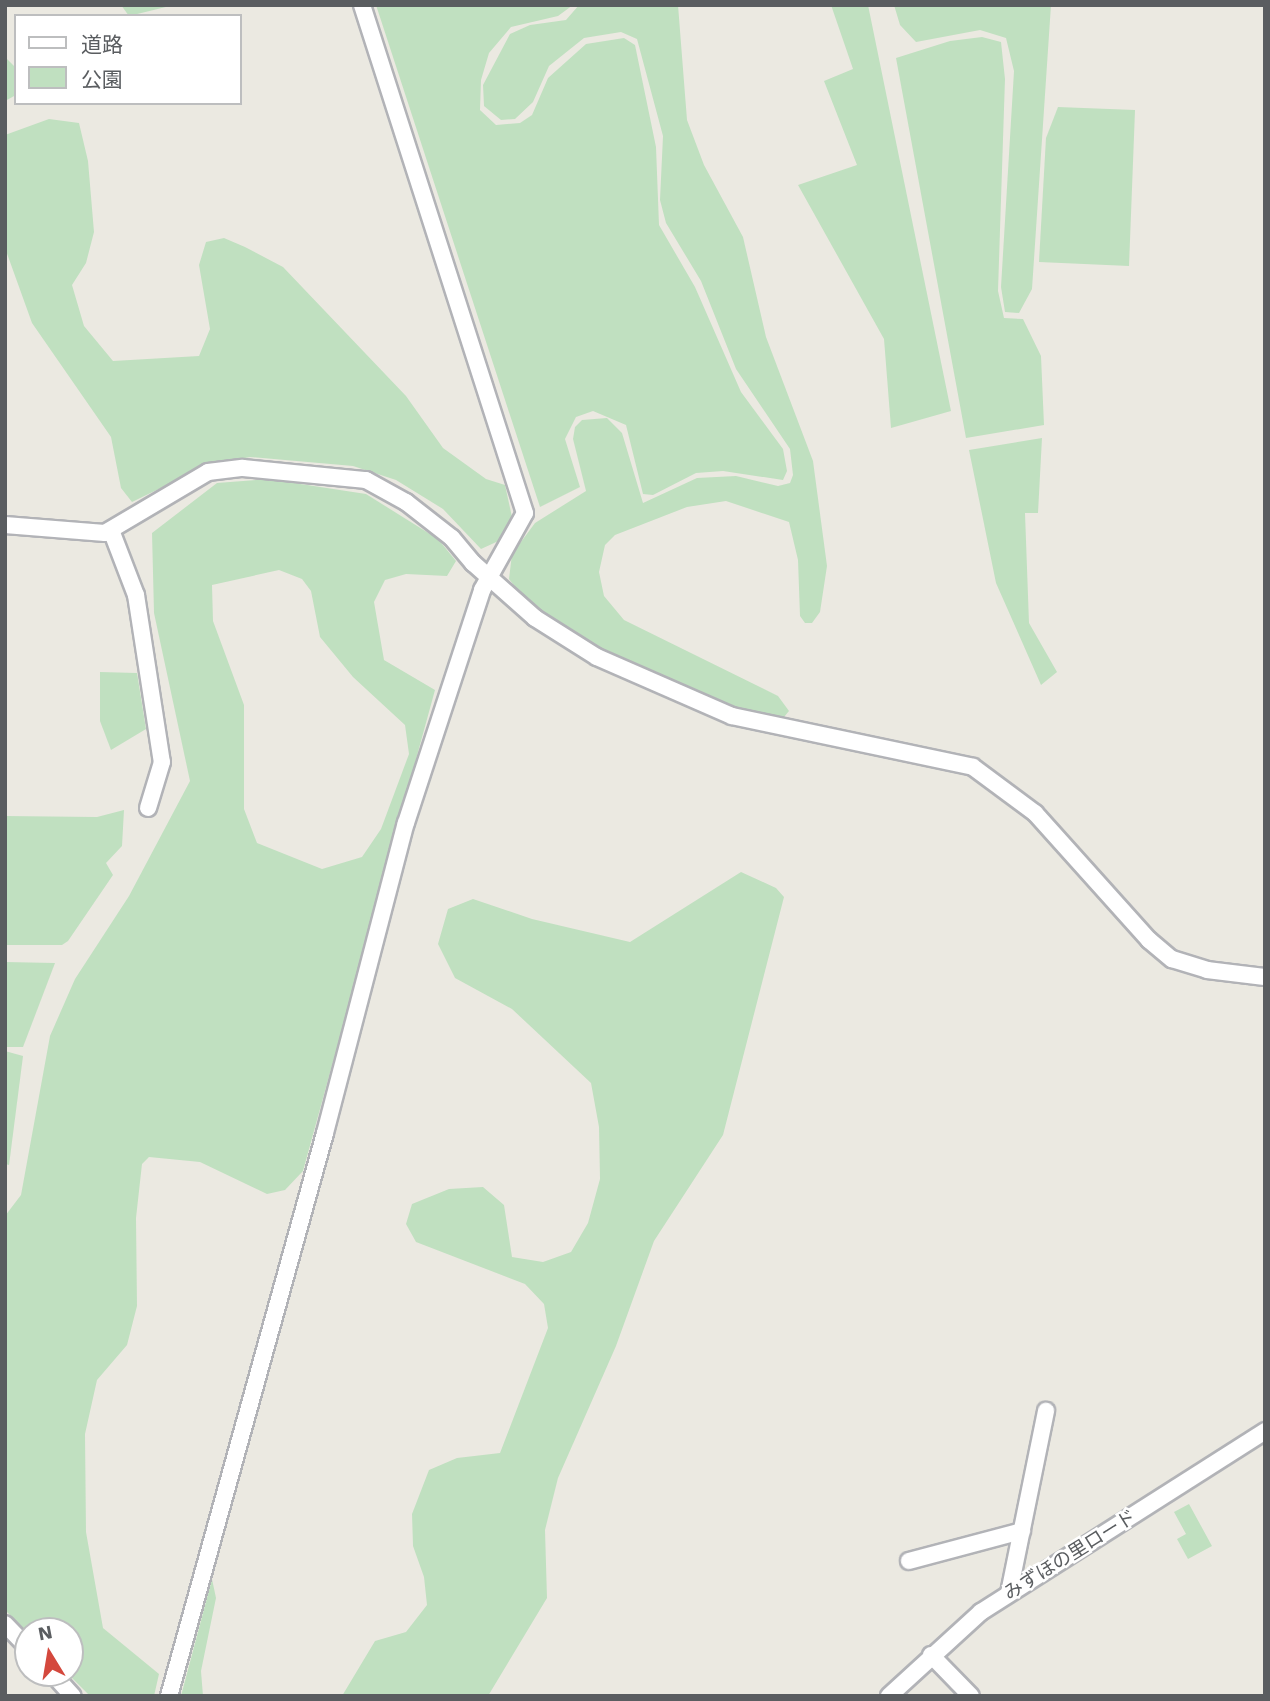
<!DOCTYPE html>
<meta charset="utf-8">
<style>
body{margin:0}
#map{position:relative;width:1270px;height:1701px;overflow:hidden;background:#ebe9e1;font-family:"Work Sans","Noto Sans JP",sans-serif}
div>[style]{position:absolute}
.green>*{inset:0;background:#c0e0c0}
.roads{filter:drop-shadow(2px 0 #b2b3b7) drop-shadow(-2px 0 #b2b3b7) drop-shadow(0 2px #b2b3b7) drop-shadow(0 -2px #b2b3b7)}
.minor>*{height:16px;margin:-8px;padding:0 8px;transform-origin:8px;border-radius:8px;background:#fff}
span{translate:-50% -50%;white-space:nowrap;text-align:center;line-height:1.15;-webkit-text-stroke:5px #fff;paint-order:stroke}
.street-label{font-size:19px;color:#5a5d60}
.frame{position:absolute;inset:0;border:7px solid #5a5d60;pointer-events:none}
.legend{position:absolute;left:14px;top:14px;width:228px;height:91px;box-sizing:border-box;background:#fff;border:2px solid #bdbebf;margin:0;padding:9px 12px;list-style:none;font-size:21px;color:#5a5d60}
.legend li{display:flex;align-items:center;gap:14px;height:35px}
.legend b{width:35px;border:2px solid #bdbebf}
.north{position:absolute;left:14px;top:1617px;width:70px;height:70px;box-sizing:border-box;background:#fff;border:2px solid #bdbebf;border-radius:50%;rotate:349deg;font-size:19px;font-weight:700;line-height:28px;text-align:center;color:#5a5d60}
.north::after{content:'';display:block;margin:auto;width:24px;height:32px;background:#d4483d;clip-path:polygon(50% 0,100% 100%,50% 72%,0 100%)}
</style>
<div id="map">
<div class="green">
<div style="clip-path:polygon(121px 5px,174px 5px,129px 16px)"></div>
<div style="clip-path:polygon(376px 5px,573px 5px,558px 16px,511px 27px,489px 53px,481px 80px,480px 110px,496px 125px,520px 123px,532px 115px,548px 78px,586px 44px,624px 38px,635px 45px,656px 147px,659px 225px,695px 287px,741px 392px,783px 449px,787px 471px,783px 480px,723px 471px,696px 473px,653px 495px,643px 494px,626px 425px,593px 411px,576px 417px,565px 439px,580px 487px,540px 507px)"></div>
<div style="clip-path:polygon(579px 5px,678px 5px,687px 120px,704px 165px,743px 237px,766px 337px,813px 461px,827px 566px,820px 612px,812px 623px,805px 623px,800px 616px,798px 560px,789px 522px,726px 501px,687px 507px,615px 535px,605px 545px,599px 572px,604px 596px,624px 620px,778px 696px,789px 711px,784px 717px,732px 711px,625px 666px,534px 611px,509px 579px,512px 554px,535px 523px,586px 491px,573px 439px,575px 427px,582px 420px,607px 418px,622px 433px,643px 503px,697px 478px,736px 476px,778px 486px,790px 483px,793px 475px,790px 449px,736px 369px,701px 281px,666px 223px,660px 200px,663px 136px,637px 39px,621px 32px,584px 38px,549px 66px,533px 102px,515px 119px,501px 120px,484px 106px,483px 85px,510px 34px,530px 25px,566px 20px)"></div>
<div style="clip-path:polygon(831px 5px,868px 5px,951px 411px,891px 428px,884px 339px,798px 185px,857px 165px,824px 81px,853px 69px)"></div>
<div style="clip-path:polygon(894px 5px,1051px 5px,1032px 289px,1019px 313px,1005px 312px,1001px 287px,1014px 71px,1006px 38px,980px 30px,916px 42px,900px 25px)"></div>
<div style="clip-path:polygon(982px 37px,1001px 42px,1005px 79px,998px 291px,1004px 318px,1023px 319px,1041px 356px,1044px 425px,966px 438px,896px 58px,950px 41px)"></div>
<div style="clip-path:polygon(5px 57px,16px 68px,16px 95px,5px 101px)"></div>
<div style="clip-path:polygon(1058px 107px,1135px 110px,1129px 266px,1039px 262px,1046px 138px)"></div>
<div style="clip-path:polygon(49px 119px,79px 123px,88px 161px,94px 232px,86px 263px,72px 285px,84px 326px,113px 361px,199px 356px,210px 329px,199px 265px,206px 242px,224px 238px,245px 247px,283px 267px,406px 396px,443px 448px,486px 479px,505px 485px,512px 517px,505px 538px,481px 549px,443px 509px,396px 480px,353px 466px,250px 457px,206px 466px,132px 502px,121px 488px,111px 437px,32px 323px,5px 248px,5px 135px)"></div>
<div style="clip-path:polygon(1042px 438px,1038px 513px,1025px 513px,1029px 623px,1057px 672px,1041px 685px,996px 583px,969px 450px)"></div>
<div style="clip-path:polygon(evenodd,268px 479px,366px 494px,438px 539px,456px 561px,447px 576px,406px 574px,385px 580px,374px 602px,384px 660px,435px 690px,303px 1171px,285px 1190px,267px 1194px,200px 1162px,149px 1157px,142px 1164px,136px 1218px,137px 1306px,127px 1345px,97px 1380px,85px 1434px,86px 1532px,103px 1628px,159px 1674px,154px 1696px,90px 1696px,67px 1673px,70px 1631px,28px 1633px,5px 1610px,5px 1216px,21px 1195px,50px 1036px,75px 979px,129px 896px,190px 781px,154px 613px,152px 533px,217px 483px,268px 479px,279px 570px,302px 579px,311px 591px,320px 637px,353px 677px,405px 725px,409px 754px,381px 829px,362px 857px,322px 869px,257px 843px,244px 809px,244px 705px,213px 621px,212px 585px,279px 570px)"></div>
<div style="clip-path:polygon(100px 672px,137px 673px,146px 729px,111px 750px,100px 721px)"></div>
<div style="clip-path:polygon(124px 810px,122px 846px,106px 863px,113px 875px,68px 941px,62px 945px,5px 945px,5px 816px,97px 817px)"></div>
<div style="clip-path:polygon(741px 872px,776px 888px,784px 897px,723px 1135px,654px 1241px,616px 1346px,558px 1478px,545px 1530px,547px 1598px,488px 1696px,342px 1696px,375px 1641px,406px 1632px,427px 1605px,424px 1577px,413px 1546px,412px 1514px,429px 1470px,457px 1458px,500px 1453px,548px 1328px,544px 1304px,525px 1284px,416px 1242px,406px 1224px,412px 1204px,449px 1189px,483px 1187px,504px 1205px,512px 1257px,543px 1262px,571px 1252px,588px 1223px,600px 1179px,599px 1127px,591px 1083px,512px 1009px,455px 978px,438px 944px,448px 909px,473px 899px,532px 919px,630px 942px)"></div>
<div style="clip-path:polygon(5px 962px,55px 963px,23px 1047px,5px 1047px)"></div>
<div style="clip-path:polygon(5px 1051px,23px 1056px,9px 1165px,5px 1164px)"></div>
<div style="clip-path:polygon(1189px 1504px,1212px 1546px,1188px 1559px,1177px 1539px,1186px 1534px,1174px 1512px)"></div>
<div style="clip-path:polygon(212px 1579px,216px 1598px,201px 1671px,203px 1696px,181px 1696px)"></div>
</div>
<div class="roads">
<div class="minor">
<div style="left:5px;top:525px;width:100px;rotate:4.6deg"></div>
<div style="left:105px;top:533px;width:120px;rotate:-30.6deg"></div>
<div style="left:208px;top:472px;width:35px;rotate:-7deg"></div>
<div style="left:243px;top:468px;width:124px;rotate:5.6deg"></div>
<div style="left:366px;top:480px;width:46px;rotate:28.8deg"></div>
<div style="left:406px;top:502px;width:58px;rotate:38deg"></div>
<div style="left:452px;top:538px;width:33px;rotate:50deg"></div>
<div style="left:473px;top:563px;width:83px;rotate:41.6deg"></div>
<div style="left:535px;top:618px;width:73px;rotate:32.2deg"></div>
<div style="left:597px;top:657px;width:147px;rotate:23.6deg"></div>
<div style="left:732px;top:716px;width:246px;rotate:11.9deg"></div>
<div style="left:973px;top:767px;width:77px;rotate:36.6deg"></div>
<div style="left:1035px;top:813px;width:171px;rotate:48.1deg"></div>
<div style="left:1149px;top:940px;width:30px;rotate:40deg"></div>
<div style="left:1172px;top:959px;width:37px;rotate:17deg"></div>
<div style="left:1207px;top:970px;width:58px;rotate:6.9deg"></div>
<div style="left:111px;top:530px;width:70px;rotate:69deg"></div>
<div style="left:136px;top:595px;width:169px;rotate:81.2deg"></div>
<div style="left:162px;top:762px;width:48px;rotate:106.9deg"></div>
<div style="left:909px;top:1561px;width:117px;rotate:-14.9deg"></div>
<div style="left:1009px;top:1593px;width:186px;rotate:-78.5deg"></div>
<div style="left:5px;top:1624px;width:33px;rotate:46deg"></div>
<div style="left:931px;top:1655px;width:57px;rotate:45.7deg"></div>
<div style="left:52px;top:1673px;width:31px;rotate:48deg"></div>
<div style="left:169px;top:1696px;width:584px;rotate:-74.51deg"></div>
<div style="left:325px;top:1133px;width:320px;rotate:-75.4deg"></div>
<div style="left:406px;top:823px;width:245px;rotate:-71.9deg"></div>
<div style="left:482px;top:590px;width:88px;rotate:-60.8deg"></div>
<div style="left:525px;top:513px;width:534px;rotate:-107.79deg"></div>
<div style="left:889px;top:1696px;width:125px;rotate:-42.4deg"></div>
<div style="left:981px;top:1612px;width:337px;rotate:-32.5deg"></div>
</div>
</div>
<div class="street-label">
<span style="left:1070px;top:1555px;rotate:-32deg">みずほの里ロード</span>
</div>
<div class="frame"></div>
<ul class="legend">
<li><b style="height:9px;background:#fff"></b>道路</li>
<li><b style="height:19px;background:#c0e0c0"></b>公園</li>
</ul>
<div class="north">N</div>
</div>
